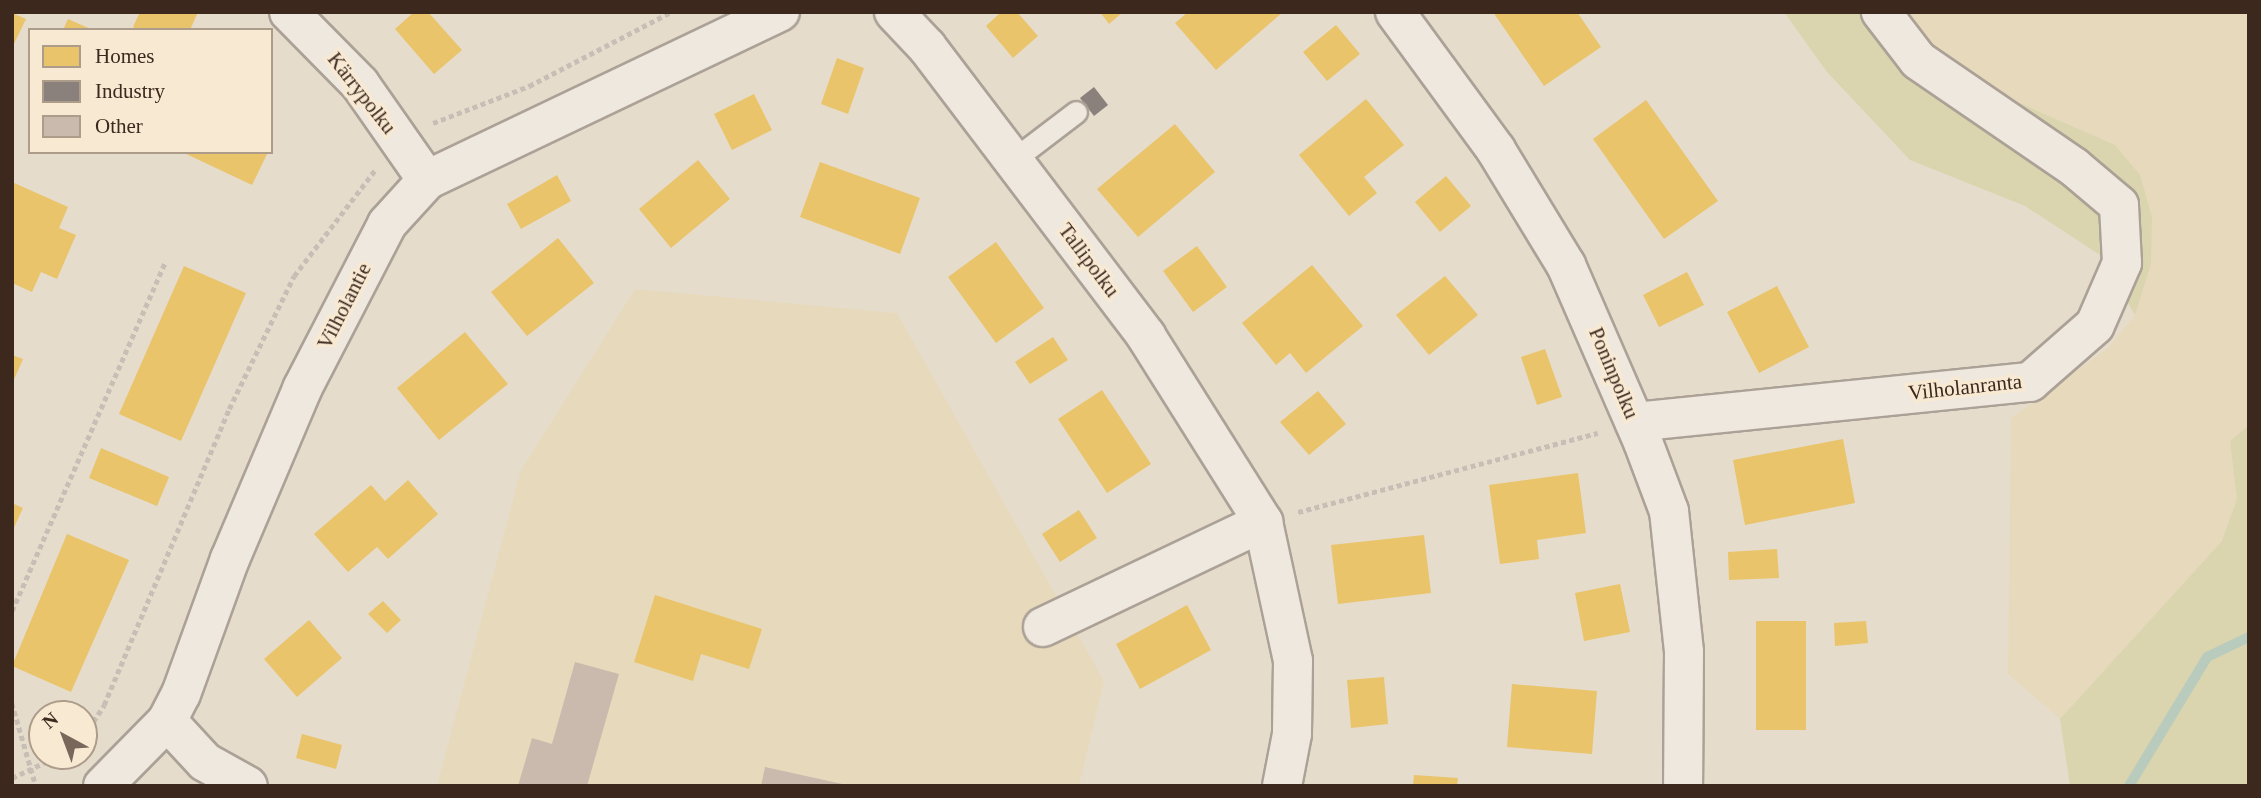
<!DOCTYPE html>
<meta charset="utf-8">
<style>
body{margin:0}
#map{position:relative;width:2261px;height:798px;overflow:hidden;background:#e6dccc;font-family:"Times New Roman",serif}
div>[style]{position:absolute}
.farmland>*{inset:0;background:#e7dabc}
.green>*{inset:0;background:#dad5ae}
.homes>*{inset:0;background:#e9c46a}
.industry>*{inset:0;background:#8a817c}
.stream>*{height:10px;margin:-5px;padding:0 5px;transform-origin:5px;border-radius:5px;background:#b8cbbd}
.building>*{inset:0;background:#cab9ad}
.path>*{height:4.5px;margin-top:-2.25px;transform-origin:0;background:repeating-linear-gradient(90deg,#c7bfb6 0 5px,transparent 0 8.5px)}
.roads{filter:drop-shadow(2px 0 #aca196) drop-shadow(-2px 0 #aca196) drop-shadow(0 2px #aca196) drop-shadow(0 -2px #aca196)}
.lane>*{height:21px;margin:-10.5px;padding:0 10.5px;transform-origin:10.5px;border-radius:10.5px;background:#eee8df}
.street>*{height:38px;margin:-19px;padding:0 19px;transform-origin:19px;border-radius:19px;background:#eee8df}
span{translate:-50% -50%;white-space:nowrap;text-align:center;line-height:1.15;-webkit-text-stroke:7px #f8e9d3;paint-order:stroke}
.street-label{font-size:21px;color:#3c281d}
.frame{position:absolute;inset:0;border:14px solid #3c281d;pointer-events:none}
.legend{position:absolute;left:28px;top:28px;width:245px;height:126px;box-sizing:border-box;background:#f8e9d3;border:2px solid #ad9c8a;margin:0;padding:9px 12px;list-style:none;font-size:21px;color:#3c281d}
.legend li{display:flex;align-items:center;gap:14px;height:35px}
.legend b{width:35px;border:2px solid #ad9c8a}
.north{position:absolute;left:28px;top:700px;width:70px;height:70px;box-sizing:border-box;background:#f8e9d3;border:2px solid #ad9c8a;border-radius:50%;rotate:319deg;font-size:19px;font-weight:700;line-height:28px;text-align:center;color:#3c281d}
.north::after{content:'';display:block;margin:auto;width:24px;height:32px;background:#78675a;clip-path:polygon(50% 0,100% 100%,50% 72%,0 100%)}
</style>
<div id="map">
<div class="farmland">
<div style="clip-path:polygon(1907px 12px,2249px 12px,2249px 425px,2230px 441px,2237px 499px,2222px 541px,2060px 719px,2008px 674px,2011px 418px,2108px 348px,2135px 315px,2151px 264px,2115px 145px,2006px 97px,1932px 50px)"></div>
<div style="clip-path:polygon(635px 289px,897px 313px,1104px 681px,1079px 786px,437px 786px,521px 470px)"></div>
</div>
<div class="green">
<div style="clip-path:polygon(1784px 12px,1907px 12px,1932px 50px,2006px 97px,2115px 145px,2140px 175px,2152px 217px,2151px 264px,2135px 315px,2100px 255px,2025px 206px,1910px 160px,1827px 72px)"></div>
<div style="clip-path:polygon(2249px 425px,2249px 786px,2070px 786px,2060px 719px,2222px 541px,2237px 499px,2230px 441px)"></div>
</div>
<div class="homes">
<div style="clip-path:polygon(140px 12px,198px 12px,190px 30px,138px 30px,133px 27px)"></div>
<div style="clip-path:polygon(414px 12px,428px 12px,462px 50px,434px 74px,395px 29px)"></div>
<div style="clip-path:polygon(1001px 12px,1017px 12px,1038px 36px,1013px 58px,986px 26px)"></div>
<div style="clip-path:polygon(1100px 12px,1123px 12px,1109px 24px)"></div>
<div style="clip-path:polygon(1188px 12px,1283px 12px,1216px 70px,1175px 23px)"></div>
<div style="clip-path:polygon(1493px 12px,1577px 12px,1601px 47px,1544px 86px)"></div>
<div style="clip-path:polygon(12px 13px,26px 19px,12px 48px)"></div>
<div style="clip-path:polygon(68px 19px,93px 30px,63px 30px)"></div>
<div style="clip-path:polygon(1336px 25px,1360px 54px,1327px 81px,1303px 52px)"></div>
<div style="clip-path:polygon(837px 58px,864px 68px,848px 114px,821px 104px)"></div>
<div style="clip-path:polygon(754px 94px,772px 130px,732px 150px,714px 114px)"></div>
<div style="clip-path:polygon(1366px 99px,1404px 145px,1364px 177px,1377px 193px,1349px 216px,1299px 155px)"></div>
<div style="clip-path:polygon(1646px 100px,1718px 201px,1664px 239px,1593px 139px)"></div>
<div style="clip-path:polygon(1175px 124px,1215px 172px,1138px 237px,1097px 189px)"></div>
<div style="clip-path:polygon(182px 152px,268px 152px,252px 185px)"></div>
<div style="clip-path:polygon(698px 160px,730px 199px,671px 248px,639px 209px)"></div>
<div style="clip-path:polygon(820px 162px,920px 198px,900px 254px,800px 217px)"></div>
<div style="clip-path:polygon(557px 175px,571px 201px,521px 229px,507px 204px)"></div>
<div style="clip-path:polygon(1446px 176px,1471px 206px,1440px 232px,1415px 202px)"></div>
<div style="clip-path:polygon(12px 182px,68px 207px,59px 228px,76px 235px,57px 279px,41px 272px,32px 292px,12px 283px)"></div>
<div style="clip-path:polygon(558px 238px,594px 283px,527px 336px,491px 292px)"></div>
<div style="clip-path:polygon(996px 242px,1044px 308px,996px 343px,948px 277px)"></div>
<div style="clip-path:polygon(1197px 246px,1227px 287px,1193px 312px,1163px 271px)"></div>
<div style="clip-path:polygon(1312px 265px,1363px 326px,1306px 373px,1290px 353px,1276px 365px,1242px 323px)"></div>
<div style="clip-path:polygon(184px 266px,246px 293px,181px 441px,119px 414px)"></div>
<div style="clip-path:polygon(1687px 272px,1704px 305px,1659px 327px,1643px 295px)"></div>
<div style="clip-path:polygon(1445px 276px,1478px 315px,1429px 355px,1396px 315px)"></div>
<div style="clip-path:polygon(1777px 286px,1809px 347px,1759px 373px,1727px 312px)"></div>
<div style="clip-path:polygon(465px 332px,508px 384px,439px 440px,397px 388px)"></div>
<div style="clip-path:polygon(1053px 337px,1068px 360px,1030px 384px,1015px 362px)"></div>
<div style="clip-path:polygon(1545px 349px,1562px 397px,1537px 405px,1521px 357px)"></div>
<div style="clip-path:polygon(12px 355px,23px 359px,12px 384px)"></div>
<div style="clip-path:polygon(1102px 390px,1151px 464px,1107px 493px,1058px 419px)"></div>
<div style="clip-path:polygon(1318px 391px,1346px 424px,1309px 455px,1280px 422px)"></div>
<div style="clip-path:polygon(1843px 439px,1855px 503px,1745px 525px,1733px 460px)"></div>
<div style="clip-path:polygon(101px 448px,169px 477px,157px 506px,89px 478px)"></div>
<div style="clip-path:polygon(1578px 473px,1586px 533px,1537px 540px,1539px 559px,1500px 564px,1489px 485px)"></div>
<div style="clip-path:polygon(408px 480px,438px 514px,388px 559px,377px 547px,348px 572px,314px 534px,371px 485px,385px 501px)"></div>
<div style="clip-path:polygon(12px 503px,23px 508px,12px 532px)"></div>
<div style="clip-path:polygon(1079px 510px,1097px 538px,1060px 562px,1042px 534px)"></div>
<div style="clip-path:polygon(67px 534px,129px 560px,71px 692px,12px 666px)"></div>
<div style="clip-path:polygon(1424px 535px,1431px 593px,1338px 604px,1331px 545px)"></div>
<div style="clip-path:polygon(1777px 549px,1779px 578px,1729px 580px,1728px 552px)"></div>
<div style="clip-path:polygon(1620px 584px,1630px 632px,1584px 641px,1575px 593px)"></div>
<div style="clip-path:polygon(655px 595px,762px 629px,749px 669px,701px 654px,693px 681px,634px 662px)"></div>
<div style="clip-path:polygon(383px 601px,401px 620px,387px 633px,368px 614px)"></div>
<div style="clip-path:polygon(1187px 605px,1211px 650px,1140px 689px,1116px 644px)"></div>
<div style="clip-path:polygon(309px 620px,342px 658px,297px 697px,264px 659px)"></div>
<div style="clip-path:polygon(1756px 621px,1806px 621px,1806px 730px,1756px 730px)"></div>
<div style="clip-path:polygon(1866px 621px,1868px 643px,1835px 646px,1834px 623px)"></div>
<div style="clip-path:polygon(1384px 677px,1388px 724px,1351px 728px,1347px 680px)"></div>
<div style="clip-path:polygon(1512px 684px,1597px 691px,1592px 754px,1507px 747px)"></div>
<div style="clip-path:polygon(302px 734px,342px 745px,336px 769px,296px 758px)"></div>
<div style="clip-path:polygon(1414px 775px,1458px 778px,1457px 786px,1413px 786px)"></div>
</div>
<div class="industry">
<div style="clip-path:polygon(1094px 87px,1108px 105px,1094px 116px,1080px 98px)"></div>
</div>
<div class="stream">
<div style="left:2129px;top:786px;width:151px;rotate:-58.8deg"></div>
<div style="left:2207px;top:657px;width:47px;rotate:-25.5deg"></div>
</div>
<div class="building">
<div style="clip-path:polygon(575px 662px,619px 674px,587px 786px,518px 786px,532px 738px,552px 744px)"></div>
<div style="clip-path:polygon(765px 767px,847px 785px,847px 786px,761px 786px)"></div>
</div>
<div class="path">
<div style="left:433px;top:123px;width:103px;rotate:-21.1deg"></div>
<div style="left:529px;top:86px;width:160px;rotate:-27.5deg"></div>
<div style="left:1298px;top:512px;width:310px;rotate:-14.8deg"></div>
<div style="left:12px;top:611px;width:382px;rotate:-66.3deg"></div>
<div style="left:12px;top:703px;width:86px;rotate:73.9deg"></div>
<div style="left:84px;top:736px;width:37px;rotate:-57deg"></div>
<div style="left:104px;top:705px;width:321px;rotate:-67.1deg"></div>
<div style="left:229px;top:409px;width:148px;rotate:-64deg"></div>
<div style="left:294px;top:276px;width:133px;rotate:-52.6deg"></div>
<div style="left:12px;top:778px;width:51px;rotate:-25.6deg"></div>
</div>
<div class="roads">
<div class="lane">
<div style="left:1013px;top:160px;width:79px;rotate:-37.3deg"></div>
</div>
<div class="street">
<div style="left:289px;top:12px;width:101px;rotate:45.4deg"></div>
<div style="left:360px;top:84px;width:117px;rotate:55.1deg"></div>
<div style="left:894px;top:12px;width:48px;rotate:46.7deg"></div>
<div style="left:927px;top:47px;width:363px;rotate:52.8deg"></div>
<div style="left:1146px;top:336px;width:220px;rotate:57.8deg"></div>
<div style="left:1263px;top:522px;width:142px;rotate:77.8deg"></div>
<div style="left:1293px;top:661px;width:73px;rotate:90.8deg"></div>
<div style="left:1292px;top:734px;width:53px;rotate:100.9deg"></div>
<div style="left:1395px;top:12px;width:171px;rotate:53.8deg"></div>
<div style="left:1496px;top:150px;width:135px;rotate:58.7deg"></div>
<div style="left:1566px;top:265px;width:193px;rotate:66.5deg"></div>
<div style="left:1643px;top:442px;width:74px;rotate:69.4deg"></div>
<div style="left:1669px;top:511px;width:142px;rotate:83.9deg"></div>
<div style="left:1684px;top:652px;width:134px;rotate:90.4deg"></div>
<div style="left:1635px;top:422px;width:397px;rotate:-5.8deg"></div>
<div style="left:2030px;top:382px;width:86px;rotate:-41.2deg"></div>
<div style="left:2095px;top:325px;width:68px;rotate:-66.5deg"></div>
<div style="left:2122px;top:263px;width:58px;rotate:-93deg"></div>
<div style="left:2119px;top:205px;width:59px;rotate:-139.8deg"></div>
<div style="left:2074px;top:167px;width:189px;rotate:-145.6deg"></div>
<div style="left:1918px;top:60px;width:61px;rotate:-127.6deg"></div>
<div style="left:1043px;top:627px;width:244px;rotate:-25.5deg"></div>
<div style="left:167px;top:721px;width:56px;rotate:47.2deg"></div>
<div style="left:205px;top:762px;width:49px;rotate:29.2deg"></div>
<div style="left:103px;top:786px;width:91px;rotate:-45.4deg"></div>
<div style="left:167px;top:721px;width:30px;rotate:-63deg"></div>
<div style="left:181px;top:694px;width:144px;rotate:-70.1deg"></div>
<div style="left:230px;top:559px;width:185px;rotate:-67deg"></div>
<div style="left:302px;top:389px;width:186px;rotate:-62.7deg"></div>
<div style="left:387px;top:224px;width:59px;rotate:-47.7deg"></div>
<div style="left:427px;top:180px;width:391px;rotate:-25.5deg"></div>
</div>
</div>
<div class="street-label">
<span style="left:362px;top:93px;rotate:52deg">Kärrypolku</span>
<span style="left:1089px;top:260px;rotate:53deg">Tallipolku</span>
<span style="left:344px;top:306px;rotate:-63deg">Vilholantie</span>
<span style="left:1614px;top:373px;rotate:67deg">Poninpolku</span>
<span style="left:1965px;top:387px;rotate:-6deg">Vilholanranta</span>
</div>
<div class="frame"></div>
<ul class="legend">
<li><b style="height:19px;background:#e9c46a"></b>Homes</li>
<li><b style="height:19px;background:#8a817c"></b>Industry</li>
<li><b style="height:19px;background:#cab9ad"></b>Other</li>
</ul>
<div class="north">N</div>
</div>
